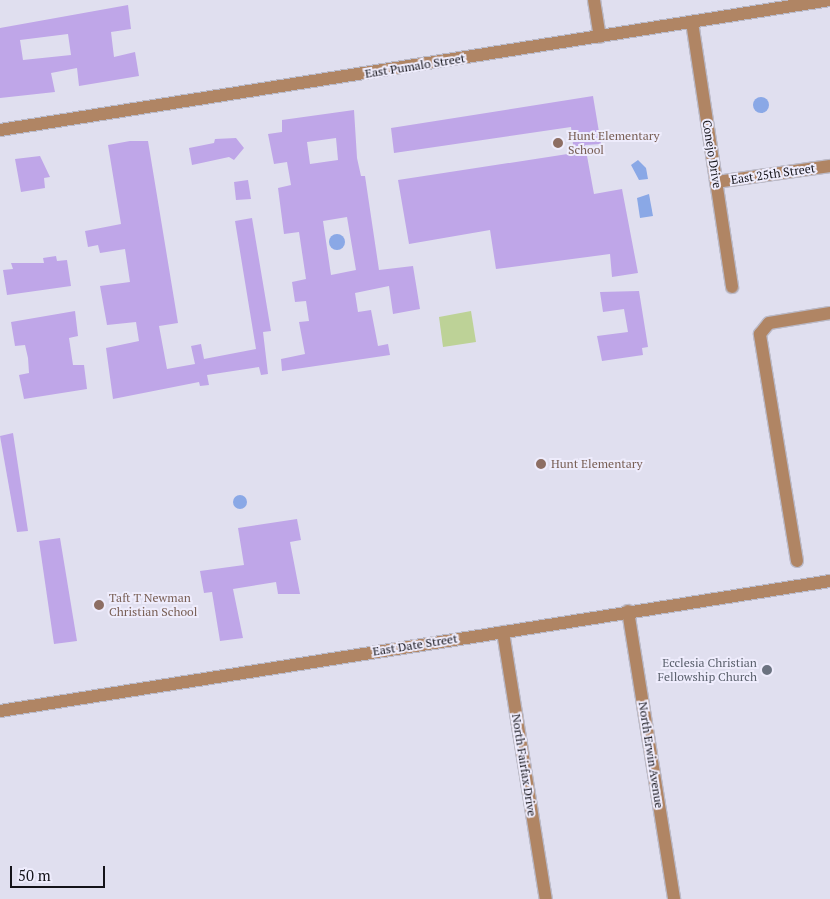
<!DOCTYPE html>
<style>
body{margin:0}
#map{position:relative;width:830px;height:899px;overflow:hidden;background:#e0dfef;font-family:"PT Serif",serif}
div>[style]{position:absolute}
.green>*{inset:0;background:#bdd297}
.water>*{inset:0;background:#8aa8e6}
.round{border-radius:50%}
.building>*{inset:0;background:#bfa6e8}
.roads{filter:drop-shadow(1px 0 #bbbac8) drop-shadow(-1px 0 #bbbac8) drop-shadow(0 1px #bbbac8) drop-shadow(0 -1px #bbbac8)}
.minor>*{height:12px;margin:-6px;padding:0 6px;transform-origin:6px;border-radius:6px;background:#b08564}
.dots>*{width:14px;height:14px;translate:-50% -50%;box-sizing:border-box;border:2px solid #eeecfc;border-radius:50%}
span{translate:-50% -50%;white-space:nowrap;text-align:center;line-height:1.15;-webkit-text-stroke:4px #eeecfc;paint-order:stroke}
.street-label{font-size:12px;color:#141319}
.education-label{font-size:12px;color:#785e54}
.left{translate:0 -50%;text-align:left}
.worship-label{font-size:12px;color:#5b616d}
.right{translate:-100% -50%;text-align:right}
.scale{position:absolute;left:10px;top:866px;width:95px;height:22px;box-sizing:border-box;border:2px solid #141319;border-top:0;padding-left:6px;font-size:15px;line-height:18px;white-space:nowrap;color:#141319;-webkit-text-stroke:4px #eeecfc;paint-order:stroke}
</style>
<div id="map">
<div class="green">
<div style="clip-path:polygon(471px 311px,476px 342px,443px 347px,439px 317px)"></div>
</div>
<div class="water">
<div class="round" style="left:753px;top:97px;width:16px;height:16px"></div>
<div style="clip-path:polygon(638px 160px,646px 168px,648px 179px,639px 180px,631px 165px)"></div>
<div style="clip-path:polygon(649px 194px,653px 216px,640px 218px,637px 198px)"></div>
<div class="round" style="left:329px;top:234px;width:16px;height:16px"></div>
<div class="round" style="left:233px;top:495px;width:14px;height:14px"></div>
</div>
<div class="building">
<div style="clip-path:polygon(evenodd,128px 5px,131px 29px,111px 32px,114px 57px,135px 52px,139px 76px,79px 86px,77px 68px,51px 73px,55px 92px,0 98px,0 28px,128px 5px,68px 34px,71px 55px,23px 60px,20px 40px,68px 34px)"></div>
<div style="clip-path:polygon(593px 96px,601px 144px,585px 145px,594px 194px,622px 189px,638px 273px,612px 277px,610px 254px,496px 269px,490px 230px,409px 244px,398px 180px,574px 153px,571px 127px,394px 153px,391px 128px)"></div>
<div style="clip-path:polygon(evenodd,354px 110px,357px 158px,361px 176px,365px 176px,379px 270px,413px 266px,420px 309px,393px 314px,389px 286px,355px 293px,358px 312px,371px 310px,378px 346px,388px 344px,390px 355px,282px 371px,281px 359px,305px 354px,299px 322px,309px 321px,306px 301px,295px 302px,292px 282px,306px 279px,299px 232px,284px 234px,278px 188px,291px 185px,287px 162px,274px 164px,268px 134px,282px 132px,282px 120px,354px 110px,336px 138px,338px 160px,310px 164px,307px 142px,336px 138px,354px 110px,347px 217px,356px 270px,331px 275px,323px 221px,347px 217px)"></div>
<div style="clip-path:polygon(236px 138px,244px 148px,234px 160px,229px 157px,192px 165px,189px 148px,214px 143px,215px 139px)"></div>
<div style="clip-path:polygon(130px 141px,148px 141px,178px 323px,159px 326px,167px 369px,195px 364px,191px 346px,201px 344px,204px 359px,256px 349px,235px 221px,252px 218px,271px 331px,263px 332px,268px 374px,261px 375px,259px 367px,207px 375px,209px 385px,200px 386px,199px 382px,113px 399px,106px 348px,139px 341px,136px 322px,107px 325px,100px 286px,130px 282px,125px 249px,100px 253px,98px 245px,88px 247px,85px 231px,121px 224px,108px 145px)"></div>
<div style="clip-path:polygon(40px 156px,50px 177px,44px 178px,45px 188px,21px 192px,15px 159px)"></div>
<div style="clip-path:polygon(248px 180px,251px 199px,236px 200px,234px 182px)"></div>
<div style="clip-path:polygon(56px 256px,57px 261px,67px 260px,71px 286px,7px 295px,3px 270px,13px 269px,11px 263px,44px 263px,43px 258px)"></div>
<div style="clip-path:polygon(639px 291px,648px 347px,642px 348px,643px 355px,602px 361px,597px 336px,628px 332px,624px 309px,603px 312px,600px 292px)"></div>
<div style="clip-path:polygon(75px 311px,78px 336px,69px 338px,73px 365px,84px 365px,87px 389px,24px 399px,19px 375px,29px 373px,28px 358px,25px 345px,15px 346px,11px 322px)"></div>
<div style="clip-path:polygon(13px 433px,28px 531px,17px 532px,0 436px)"></div>
<div style="clip-path:polygon(297px 519px,301px 540px,290px 542px,300px 594px,278px 594px,276px 582px,233px 589px,243px 638px,220px 641px,212px 592px,204px 593px,200px 571px,244px 565px,238px 528px)"></div>
<div style="clip-path:polygon(60px 538px,77px 641px,54px 644px,39px 541px)"></div>
</div>
<div class="roads">
<div class="minor">
<div style="left:594px;top:0;width:37px;rotate:81deg"></div>
<div style="left:692px;top:22px;width:268px;rotate:81.4deg"></div>
<div style="left:0;top:130px;width:840px;rotate:-8.9deg"></div>
<div style="left:716px;top:182px;width:115px;rotate:-8deg"></div>
<div style="left:797px;top:561px;width:230px;rotate:-99.3deg"></div>
<div style="left:760px;top:334px;width:14px;rotate:-51deg"></div>
<div style="left:769px;top:323px;width:62px;rotate:-9.3deg"></div>
<div style="left:628px;top:611px;width:292px;rotate:80.9deg"></div>
<div style="left:503px;top:632px;width:270px;rotate:80.9deg"></div>
<div style="left:0;top:711px;width:840px;rotate:-8.9deg"></div>
</div>
</div>
<div class="dots">
<div style="left:558px;top:143px;background:#8d6e63"></div>
<div style="left:541px;top:464px;background:#8d6e63"></div>
<div style="left:99px;top:605px;background:#8d6e63"></div>
<div style="left:767px;top:670px;background:#6b7280"></div>
</div>
<div class="street-label">
<span style="left:415px;top:66px;rotate:-9deg">East Pumalo Street</span>
<span style="left:712px;top:154px;rotate:81deg">Conejo Drive</span>
<span style="left:773px;top:174px;rotate:-8deg">East 25th Street</span>
<span style="left:415px;top:645px;rotate:-9deg">East Date Street</span>
<span style="left:651px;top:755px;rotate:81deg">North Erwin Avenue</span>
<span style="left:524px;top:765px;rotate:81deg">North Fairfax Drive</span>
</div>
<div class="education-label">
<span class="left" style="left:568px;top:143px">Hunt Elementary<br>School</span>
<span class="left" style="left:551px;top:464px">Hunt Elementary</span>
<span class="left" style="left:109px;top:605px">Taft T Newman<br>Christian School</span>
</div>
<div class="worship-label">
<span class="right" style="left:757px;top:670px">Ecclesia Christian<br>Fellowship Church</span>
</div>
<div class="scale">50 m</div>
</div>
